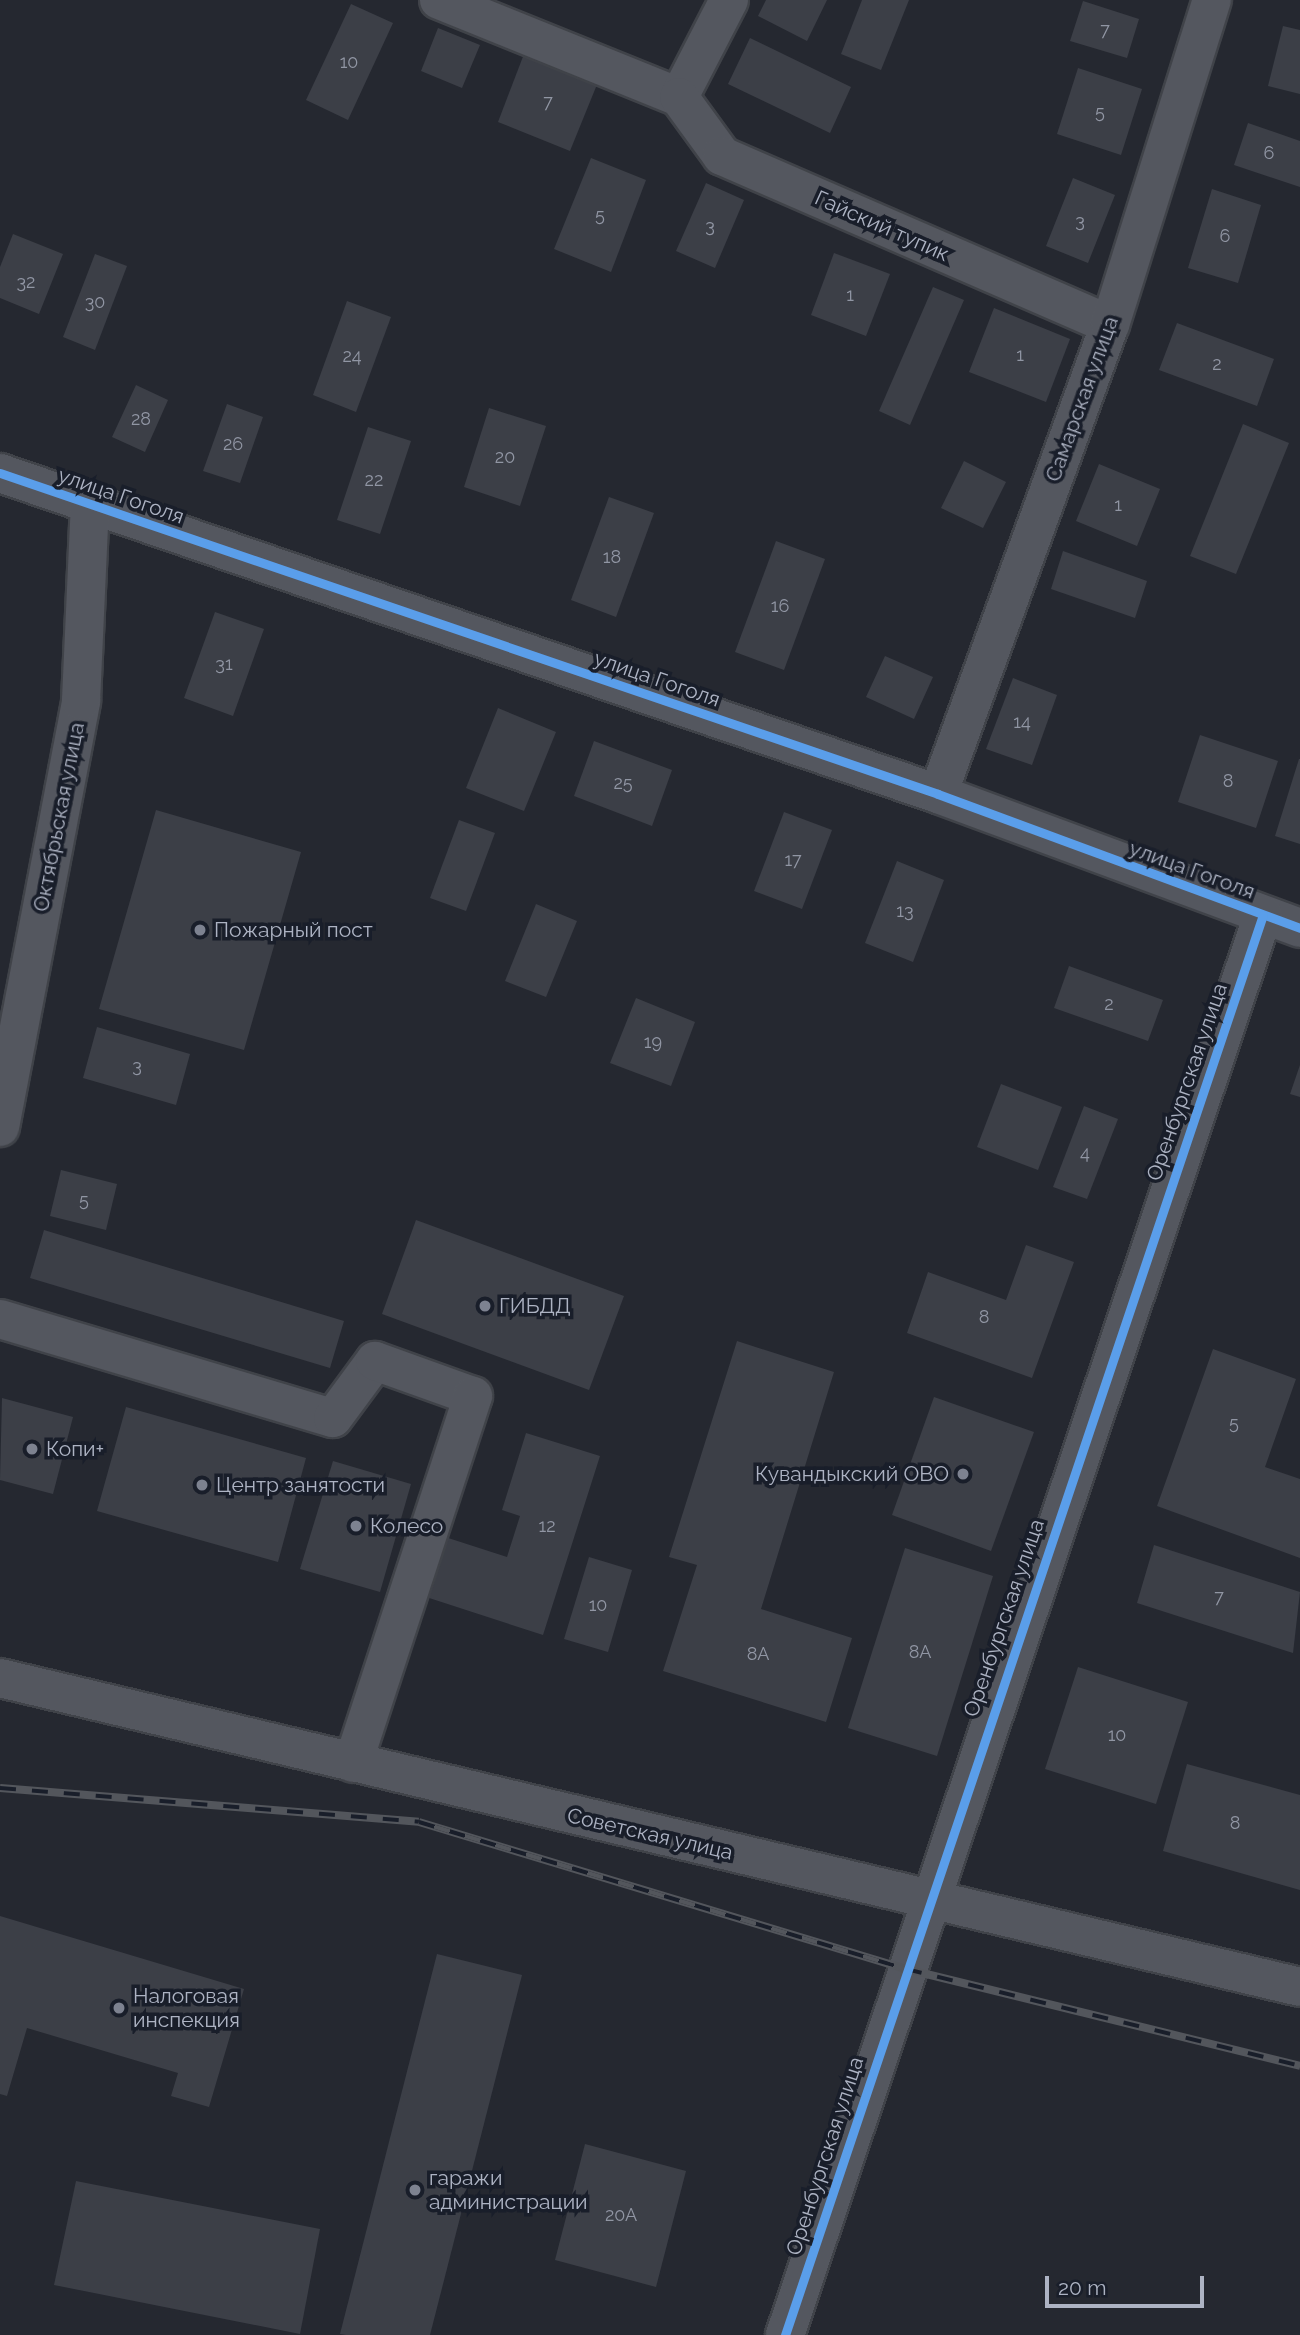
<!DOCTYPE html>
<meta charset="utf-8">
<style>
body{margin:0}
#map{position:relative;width:1300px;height:2335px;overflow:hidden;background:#252830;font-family:Raleway,sans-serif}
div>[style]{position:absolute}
.building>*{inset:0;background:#3c3f47}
.roads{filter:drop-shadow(2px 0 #404349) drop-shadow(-2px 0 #404349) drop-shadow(0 2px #404349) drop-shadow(0 -2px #404349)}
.minor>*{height:38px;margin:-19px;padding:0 19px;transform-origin:19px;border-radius:19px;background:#54575f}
.rail>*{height:8px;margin-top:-4px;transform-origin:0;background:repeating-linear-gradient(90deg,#191e2a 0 16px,#53565c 0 32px);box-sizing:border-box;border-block:2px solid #53565c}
.cycleway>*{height:9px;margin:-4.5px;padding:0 4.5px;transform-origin:4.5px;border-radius:4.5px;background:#5a9eea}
.dots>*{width:19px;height:19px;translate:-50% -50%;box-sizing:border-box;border:4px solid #191e2a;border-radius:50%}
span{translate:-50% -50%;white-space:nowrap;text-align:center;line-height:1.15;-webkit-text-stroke:7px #191e2a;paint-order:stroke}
.number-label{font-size:18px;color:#9196a4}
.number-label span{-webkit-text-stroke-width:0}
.street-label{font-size:21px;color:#adb3c3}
.poi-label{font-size:21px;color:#adb3c3}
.left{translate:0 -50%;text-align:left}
.right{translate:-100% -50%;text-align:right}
.scale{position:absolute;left:1045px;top:2276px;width:159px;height:32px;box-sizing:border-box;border:4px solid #adb3c3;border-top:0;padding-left:9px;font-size:21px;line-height:24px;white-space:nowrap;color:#adb3c3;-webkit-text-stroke:5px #191e2a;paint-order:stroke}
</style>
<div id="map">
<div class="building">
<div style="clip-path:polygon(766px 0,827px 0,807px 41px,758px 16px)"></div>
<div style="clip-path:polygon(862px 0,909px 0,881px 70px,841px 54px)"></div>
<div style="clip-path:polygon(1083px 1px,1139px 19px,1127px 58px,1070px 41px)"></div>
<div style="clip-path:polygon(351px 4px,393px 23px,348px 120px,306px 100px)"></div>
<div style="clip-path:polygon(1283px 26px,1300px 30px,1300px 94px,1268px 86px)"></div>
<div style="clip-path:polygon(438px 28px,480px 45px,462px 88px,421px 71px)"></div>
<div style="clip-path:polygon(750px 38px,851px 87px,830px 133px,728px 84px)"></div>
<div style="clip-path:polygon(524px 54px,598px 82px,570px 151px,498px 122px)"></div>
<div style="clip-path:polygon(1078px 68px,1142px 89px,1121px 155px,1057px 134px)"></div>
<div style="clip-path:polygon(1248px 123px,1300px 141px,1300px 187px,1234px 165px)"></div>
<div style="clip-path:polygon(591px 158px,646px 180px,611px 272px,554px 249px)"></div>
<div style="clip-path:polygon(1073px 178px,1115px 195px,1088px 263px,1046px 246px)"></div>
<div style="clip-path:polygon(706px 183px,744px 200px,715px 268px,676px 251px)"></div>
<div style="clip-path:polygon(1212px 189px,1261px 205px,1238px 283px,1188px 268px)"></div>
<div style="clip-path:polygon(13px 234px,63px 254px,39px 314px,0 298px,0 267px)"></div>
<div style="clip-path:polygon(834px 253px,890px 274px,866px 336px,811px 315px)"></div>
<div style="clip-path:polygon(95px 254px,127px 266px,95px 350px,63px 337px)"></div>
<div style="clip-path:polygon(933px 287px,964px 300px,910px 425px,879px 411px)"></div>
<div style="clip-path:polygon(347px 301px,391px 317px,356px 412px,313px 395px)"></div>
<div style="clip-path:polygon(994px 308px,1070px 339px,1046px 402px,969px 372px)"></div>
<div style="clip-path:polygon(1177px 323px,1274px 359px,1257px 406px,1159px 370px)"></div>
<div style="clip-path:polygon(136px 385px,168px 400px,145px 452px,112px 437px)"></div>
<div style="clip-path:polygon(227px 404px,263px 417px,240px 483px,203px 471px)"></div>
<div style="clip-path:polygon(489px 408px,546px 426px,520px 506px,464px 487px)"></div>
<div style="clip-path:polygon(1243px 424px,1289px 443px,1236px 574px,1190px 556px)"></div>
<div style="clip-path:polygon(368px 427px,411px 441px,380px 534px,337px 520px)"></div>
<div style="clip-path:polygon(964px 461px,1006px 482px,983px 528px,941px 508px)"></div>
<div style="clip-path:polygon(1099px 464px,1160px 489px,1137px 546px,1076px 521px)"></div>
<div style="clip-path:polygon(609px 497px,654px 513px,616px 617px,571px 600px)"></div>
<div style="clip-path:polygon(776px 541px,825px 559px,784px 670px,735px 652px)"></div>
<div style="clip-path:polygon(1063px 551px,1147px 581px,1135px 618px,1051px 589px)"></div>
<div style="clip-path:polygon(215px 612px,264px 629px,233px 716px,184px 698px)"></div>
<div style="clip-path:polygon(885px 656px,933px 677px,914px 719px,866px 697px)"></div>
<div style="clip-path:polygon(1013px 678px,1057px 695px,1032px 765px,986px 749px)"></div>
<div style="clip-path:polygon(498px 708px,556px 732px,524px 811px,466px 788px)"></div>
<div style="clip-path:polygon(1200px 735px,1278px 761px,1256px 828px,1178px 802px)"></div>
<div style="clip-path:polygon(594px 741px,672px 770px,652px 826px,574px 796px)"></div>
<div style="clip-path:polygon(1299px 759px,1300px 759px,1300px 844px,1275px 836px)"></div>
<div style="clip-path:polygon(156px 810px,301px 852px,244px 1050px,99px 1009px)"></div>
<div style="clip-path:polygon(784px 812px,832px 830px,802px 909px,754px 891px)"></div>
<div style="clip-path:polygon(459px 820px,495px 833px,466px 911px,430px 898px)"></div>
<div style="clip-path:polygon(897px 861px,944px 880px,913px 962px,865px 943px)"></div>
<div style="clip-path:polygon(536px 904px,577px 921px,546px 997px,505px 981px)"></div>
<div style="clip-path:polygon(1069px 966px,1163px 1000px,1148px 1041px,1054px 1008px)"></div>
<div style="clip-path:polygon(636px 998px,695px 1022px,671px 1086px,610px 1063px)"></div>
<div style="clip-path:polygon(97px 1027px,190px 1054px,176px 1105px,83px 1078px)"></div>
<div style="clip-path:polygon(1300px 1065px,1300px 1097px,1290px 1094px)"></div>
<div style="clip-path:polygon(1001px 1084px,1062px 1107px,1038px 1170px,977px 1147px)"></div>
<div style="clip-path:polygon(1084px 1106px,1118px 1119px,1087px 1199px,1053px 1187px)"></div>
<div style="clip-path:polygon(61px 1170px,117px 1184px,106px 1230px,50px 1216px)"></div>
<div style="clip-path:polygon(416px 1220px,624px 1296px,589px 1390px,382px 1314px)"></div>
<div style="clip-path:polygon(44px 1230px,344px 1321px,330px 1368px,30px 1278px)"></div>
<div style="clip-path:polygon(1026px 1245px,1074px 1262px,1032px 1378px,907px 1333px,928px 1272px,1006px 1300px)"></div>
<div style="clip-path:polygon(737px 1341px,834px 1372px,761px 1609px,852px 1638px,826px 1722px,663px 1671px,697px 1565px,669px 1557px)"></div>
<div style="clip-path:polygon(1213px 1349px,1296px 1379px,1265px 1467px,1300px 1479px,1300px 1558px,1157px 1506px)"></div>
<div style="clip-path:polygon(934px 1397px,1034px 1432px,991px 1551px,892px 1515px)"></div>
<div style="clip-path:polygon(2px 1398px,73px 1417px,53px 1494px,0 1480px)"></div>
<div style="clip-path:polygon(126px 1407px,306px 1458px,278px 1562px,97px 1511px)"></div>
<div style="clip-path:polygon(526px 1433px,600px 1456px,543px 1635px,423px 1596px,442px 1536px,507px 1557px,520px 1516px,502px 1510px)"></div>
<div style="clip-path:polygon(333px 1461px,411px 1484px,380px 1592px,300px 1569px)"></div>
<div style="clip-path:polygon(1154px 1545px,1300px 1592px,1293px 1653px,1137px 1603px)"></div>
<div style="clip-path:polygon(905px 1548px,993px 1576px,937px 1756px,848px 1728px)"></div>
<div style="clip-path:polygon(589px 1557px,632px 1570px,608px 1652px,564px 1639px)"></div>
<div style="clip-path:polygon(1078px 1667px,1188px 1702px,1156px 1804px,1045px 1769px)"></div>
<div style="clip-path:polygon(1187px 1764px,1300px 1795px,1300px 1890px,1163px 1851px)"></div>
<div style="clip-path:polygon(0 1916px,244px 1989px,209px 2107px,171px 2096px,178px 2073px,27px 2028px,7px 2096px,0 2094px)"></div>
<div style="clip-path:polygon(437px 1954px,522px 1975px,430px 2335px,346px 2335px,340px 2334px)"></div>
<div style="clip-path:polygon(585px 2144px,686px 2171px,656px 2287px,555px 2260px)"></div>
<div style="clip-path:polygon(76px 2181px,320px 2229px,300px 2334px,54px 2285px)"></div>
</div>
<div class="roads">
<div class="minor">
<div style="left:439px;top:0;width:259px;rotate:22deg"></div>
<div style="left:729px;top:0;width:109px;rotate:117.3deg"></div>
<div style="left:679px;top:97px;width:73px;rotate:53.9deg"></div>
<div style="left:722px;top:156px;width:423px;rotate:23.5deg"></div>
<div style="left:0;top:473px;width:991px;rotate:18.89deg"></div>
<div style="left:938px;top:794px;width:386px;rotate:20.3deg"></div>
<div style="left:938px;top:794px;width:500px;rotate:-69.9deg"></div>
<div style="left:1110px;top:325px;width:341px;rotate:-72.6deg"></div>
<div style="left:0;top:1127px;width:434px;rotate:-79.2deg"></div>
<div style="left:81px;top:701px;width:197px;rotate:-87.4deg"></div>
<div style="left:0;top:1319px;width:347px;rotate:16.6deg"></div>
<div style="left:333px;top:1418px;width:71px;rotate:-53.6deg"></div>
<div style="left:375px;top:1361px;width:104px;rotate:19.7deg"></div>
<div style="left:473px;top:1396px;width:386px;rotate:108.1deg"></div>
<div style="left:0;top:1678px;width:1336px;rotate:13.37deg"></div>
<div style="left:785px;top:2335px;width:1498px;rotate:-71.4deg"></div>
</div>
</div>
<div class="rail">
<div style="left:0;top:1788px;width:420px;rotate:4.6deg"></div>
<div style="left:419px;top:1822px;width:509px;rotate:16.8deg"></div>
<div style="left:906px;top:1969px;width:406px;rotate:13.8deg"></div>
</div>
<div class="cycleway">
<div style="left:0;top:473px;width:991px;rotate:18.89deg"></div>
<div style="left:938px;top:794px;width:386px;rotate:20.3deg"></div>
<div style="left:785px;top:2335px;width:1498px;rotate:-71.4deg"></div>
</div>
<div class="dots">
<div style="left:200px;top:930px;background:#7d8290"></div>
<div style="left:485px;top:1306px;background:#7d8290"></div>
<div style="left:32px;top:1449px;background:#7d8290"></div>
<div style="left:963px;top:1474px;background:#7d8290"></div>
<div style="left:202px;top:1485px;background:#7d8290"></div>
<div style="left:356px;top:1526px;background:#7d8290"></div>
<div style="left:119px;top:2008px;background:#7d8290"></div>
<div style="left:415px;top:2190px;background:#7d8290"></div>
</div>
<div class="number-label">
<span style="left:1105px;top:30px">7</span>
<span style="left:349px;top:62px">10</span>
<span style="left:548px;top:102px">7</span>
<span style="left:1100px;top:112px">5</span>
<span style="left:1269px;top:153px">6</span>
<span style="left:600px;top:215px">5</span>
<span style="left:1080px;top:221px">3</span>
<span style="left:710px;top:226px">3</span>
<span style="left:1225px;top:236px">6</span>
<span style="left:26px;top:282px">32</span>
<span style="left:850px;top:295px">1</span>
<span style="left:95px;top:302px">30</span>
<span style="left:1020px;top:355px">1</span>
<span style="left:352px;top:356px">24</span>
<span style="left:1217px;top:364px">2</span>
<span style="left:141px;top:419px">28</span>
<span style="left:233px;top:444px">26</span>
<span style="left:505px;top:457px">20</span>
<span style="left:374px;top:480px">22</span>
<span style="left:1118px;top:505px">1</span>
<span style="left:612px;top:557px">18</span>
<span style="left:780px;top:606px">16</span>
<span style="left:224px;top:664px">31</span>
<span style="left:1022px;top:722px">14</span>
<span style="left:1228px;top:781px">8</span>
<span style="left:623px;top:783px">25</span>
<span style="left:793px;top:860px">17</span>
<span style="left:905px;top:911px">13</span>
<span style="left:1109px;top:1004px">2</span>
<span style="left:653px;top:1042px">19</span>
<span style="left:137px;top:1066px">3</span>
<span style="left:1085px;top:1153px">4</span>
<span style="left:84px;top:1200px">5</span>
<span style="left:984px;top:1317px">8</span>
<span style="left:1234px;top:1423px">5</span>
<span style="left:547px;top:1526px">12</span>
<span style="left:1219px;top:1597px">7</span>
<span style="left:598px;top:1605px">10</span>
<span style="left:920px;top:1652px">8А</span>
<span style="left:758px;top:1654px">8А</span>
<span style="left:1117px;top:1735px">10</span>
<span style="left:1235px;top:1823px">8</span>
<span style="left:621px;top:2215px">20А</span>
</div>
<div class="street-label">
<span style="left:882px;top:226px;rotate:24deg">Гайский тупик</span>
<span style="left:1082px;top:399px;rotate:-70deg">Самарская улица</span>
<span style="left:121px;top:496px;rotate:19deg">улица Гоголя</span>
<span style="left:657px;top:679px;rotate:19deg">улица Гоголя</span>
<span style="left:59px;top:817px;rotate:-79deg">Октябрьская улица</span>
<span style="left:1192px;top:870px;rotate:20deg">улица Гоголя</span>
<span style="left:1187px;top:1082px;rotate:-71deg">Оренбургская улица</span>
<span style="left:1004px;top:1618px;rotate:-71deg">Оренбургская улица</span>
<span style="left:650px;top:1834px;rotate:13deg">Советская улица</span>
<span style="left:825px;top:2156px;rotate:-72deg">Оренбургская улица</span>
</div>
<div class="poi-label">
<span class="left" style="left:214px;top:930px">Пожарный пост</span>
<span class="left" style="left:499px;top:1306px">ГИБДД</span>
<span class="left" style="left:46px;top:1449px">Копи+</span>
<span class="right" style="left:949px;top:1474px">Кувандыкский ОВО</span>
<span class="left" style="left:216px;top:1485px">Центр занятости</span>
<span class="left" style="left:370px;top:1526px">Колесо</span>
<span class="left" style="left:133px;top:2008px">Налоговая<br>инспекция</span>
<span class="left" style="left:429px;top:2190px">гаражи<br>администрации</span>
</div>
<div class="scale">20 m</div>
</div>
